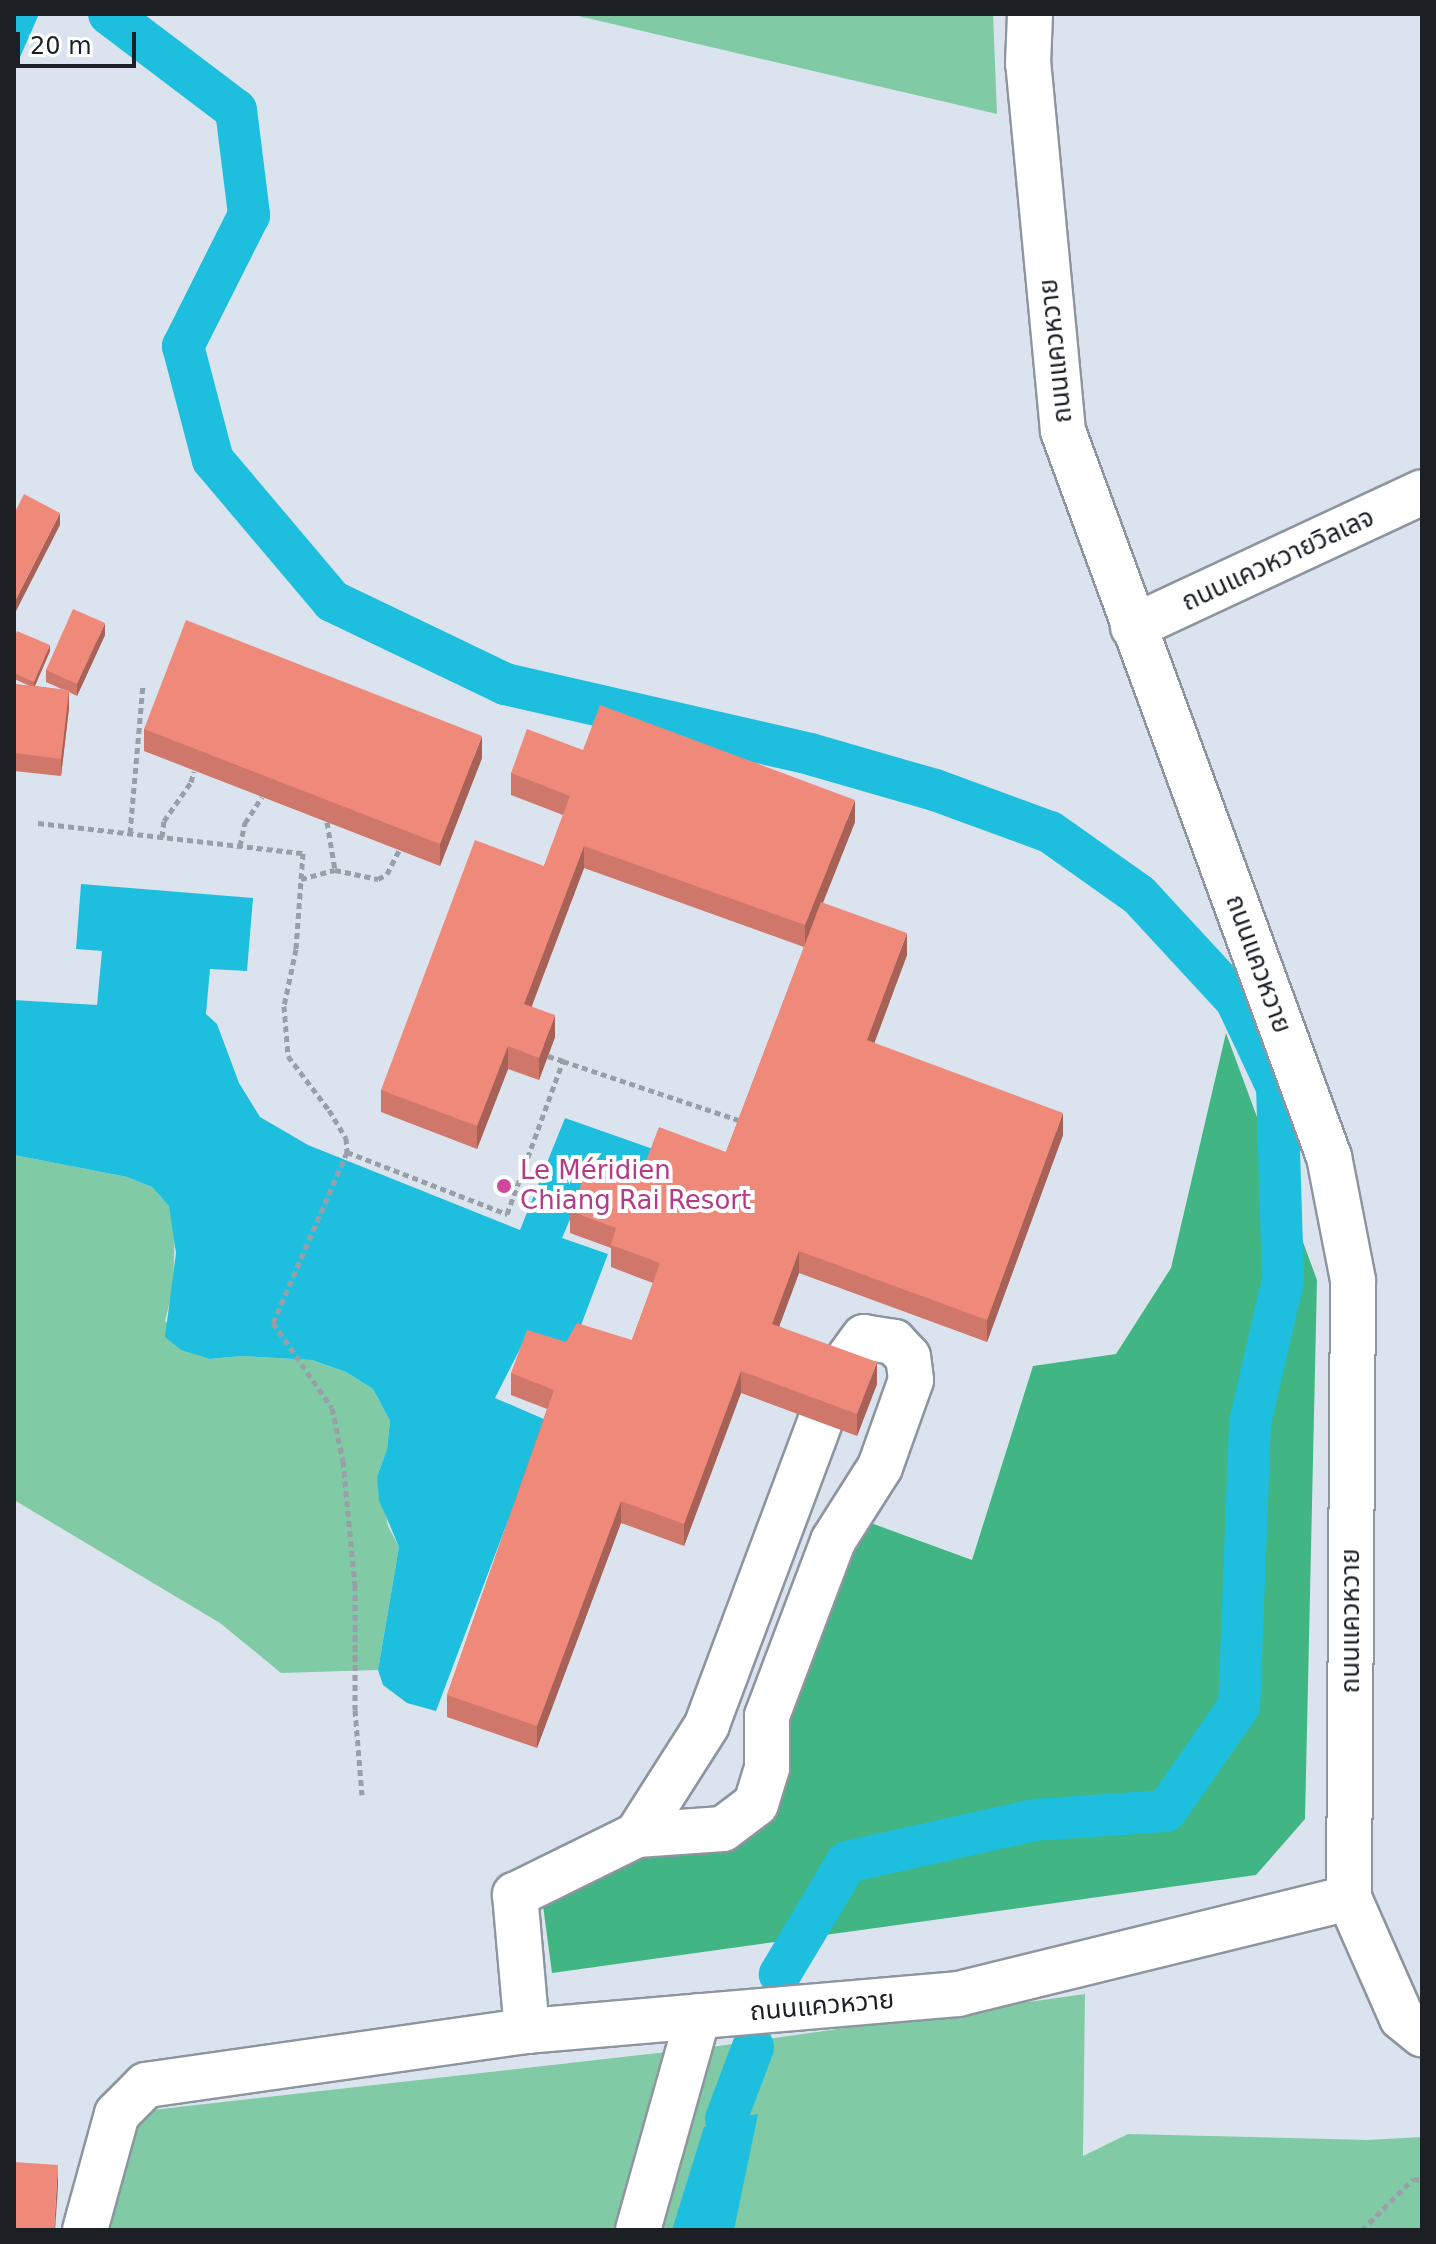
<!DOCTYPE html>
<meta charset="utf-8">
<style>
body{margin:0}
#map{position:relative;width:1436px;height:2244px;overflow:hidden;background:#dbe4ee;font-family:"DejaVu Sans","Noto Sans Thai",sans-serif}
div>[style]{position:absolute}
.green>*{inset:0;background:#80caa6}
.forest>*{inset:0;background:#41b584}
.water>*{inset:0;background:#1ebfde}
.canal>*{height:42px;margin:-21px;padding:0 21px;transform-origin:21px;border-radius:21px;background:#1ebfde}
.path>*{height:5px;margin-top:-2.5px;transform-origin:0;background:repeating-linear-gradient(90deg,#989fa7 0 6px,transparent 0 10px)}
.roads{filter:drop-shadow(2px 0 #8d959f) drop-shadow(-2px 0 #8d959f) drop-shadow(0 2px #8d959f) drop-shadow(0 -2px #8d959f)}
.minor>*{height:44px;margin:-22px;padding:0 22px;transform-origin:22px;border-radius:22px;background:#fff}
.wall>*{inset:0;background:#ce776a}
.shaded-wall>*{inset:0;background:#a76156}
.building>*{inset:0;background:#ef8a7b}
.dots>*{width:22px;height:22px;translate:-50% -50%;box-sizing:border-box;border:4px solid #fff;border-radius:50%}
span{translate:-50% -50%;white-space:nowrap;text-align:center;line-height:1.15;-webkit-text-stroke:8px #fff;paint-order:stroke}
.street-label{font-size:26px;color:#1c1f23}
.hotel-label{font-size:26px;color:#b23c85}
.left{translate:0 -50%;text-align:left}
.frame{position:absolute;inset:0;border:16px solid #1c1f23;pointer-events:none}
.scale{position:absolute;left:16px;top:32px;width:120px;height:36px;box-sizing:border-box;border:4px solid #1c1f23;border-top:0;padding-left:10px;font-size:24px;line-height:28px;white-space:nowrap;color:#1c1f23;-webkit-text-stroke:6px #fff;paint-order:stroke}
</style>
<div id="map">
<div class="green">
<div style="clip-path:polygon(570px 14px,993px 14px,997px 114px)"></div>
<div style="clip-path:polygon(14px 1155px,127px 1177px,152px 1187px,169px 1206px,175px 1228px,173px 1288px,165px 1321px,210px 1359px,241px 1356px,312px 1360px,346px 1372px,373px 1389px,390px 1421px,387px 1449px,377px 1477px,388px 1526px,399px 1547px,378px 1670px,281px 1673px,220px 1623px,14px 1500px)"></div>
<div style="clip-path:polygon(1085px 1994px,1083px 2156px,1128px 2134px,1367px 2140px,1422px 2137px,1422px 2230px,85px 2230px,117px 2114px,711px 2047px)"></div>
</div>
<div class="forest">
<div style="clip-path:polygon(1226px 1033px,1317px 1280px,1305px 1819px,1256px 1875px,552px 1973px,540px 1883px,723px 1829px,849px 1515px,972px 1560px,1033px 1366px,1116px 1354px,1171px 1268px)"></div>
</div>
<div class="water">
<div style="clip-path:polygon(14px 14px,39px 14px,14px 71px)"></div>
<div style="clip-path:polygon(81px 884px,253px 898px,247px 971px,210px 969px,206px 1014px,217px 1024px,239px 1083px,260px 1117px,308px 1145px,520px 1230px,565px 1118px,653px 1149px,636px 1200px,586px 1182px,562px 1238px,608px 1254px,575px 1341px,568px 1352px,526px 1337px,495px 1398px,546px 1420px,436px 1711px,407px 1703px,383px 1685px,378px 1670px,399px 1547px,379px 1500px,377px 1477px,387px 1449px,390px 1421px,373px 1389px,346px 1372px,312px 1360px,241px 1356px,210px 1359px,181px 1350px,165px 1337px,176px 1253px,169px 1206px,152px 1187px,127px 1177px,14px 1155px,14px 1000px,97px 1005px,102px 951px,76px 949px)"></div>
<div style="clip-path:polygon(758px 2114px,734px 2230px,672px 2230px,704px 2127px,726px 2119px)"></div>
</div>
<div class="canal">
<div style="left:109px;top:14px;width:159px;rotate:37.1deg"></div>
<div style="left:236px;top:110px;width:106px;rotate:82.9deg"></div>
<div style="left:249px;top:215px;width:147px;rotate:116.7deg"></div>
<div style="left:183px;top:346px;width:118px;rotate:75.3deg"></div>
<div style="left:213px;top:460px;width:185px;rotate:49.8deg"></div>
<div style="left:332px;top:601px;width:192px;rotate:25.6deg"></div>
<div style="left:505px;top:684px;width:313px;rotate:12.9deg"></div>
<div style="left:810px;top:754px;width:130px;rotate:16.1deg"></div>
<div style="left:935px;top:790px;width:122px;rotate:20.1deg"></div>
<div style="left:1050px;top:832px;width:109px;rotate:35.3deg"></div>
<div style="left:1139px;top:895px;width:143px;rotate:47.3deg"></div>
<div style="left:1236px;top:1000px;width:96px;rotate:64.8deg"></div>
<div style="left:1277px;top:1087px;width:193px;rotate:88.2deg"></div>
<div style="left:1283px;top:1280px;width:147px;rotate:103deg"></div>
<div style="left:1250px;top:1423px;width:283px;rotate:92.2deg"></div>
<div style="left:1239px;top:1706px;width:128px;rotate:124.8deg"></div>
<div style="left:1166px;top:1811px;width:131px;rotate:176.1deg"></div>
<div style="left:1035px;top:1820px;width:193px;rotate:167.4deg"></div>
<div style="left:847px;top:1862px;width:131px;rotate:120.9deg"></div>
<div style="left:726px;top:2119px;width:77px;rotate:-69.4deg"></div>
</div>
<div class="path">
<div style="left:327px;top:822px;width:49px;rotate:80.5deg"></div>
<div style="left:38px;top:823px;width:267px;rotate:6.5deg"></div>
<div style="left:303px;top:853px;width:96px;rotate:94.2deg"></div>
<div style="left:296px;top:949px;width:58px;rotate:101.9deg"></div>
<div style="left:284px;top:1006px;width:50px;rotate:85.4deg"></div>
<div style="left:288px;top:1056px;width:68px;rotate:52.8deg"></div>
<div style="left:329px;top:1110px;width:33px;rotate:59deg"></div>
<div style="left:346px;top:1138px;width:14px;rotate:86deg"></div>
<div style="left:347px;top:1152px;width:186px;rotate:113.4deg"></div>
<div style="left:273px;top:1323px;width:103px;rotate:55.2deg"></div>
<div style="left:332px;top:1408px;width:54px;rotate:78.3deg"></div>
<div style="left:343px;top:1461px;width:125px;rotate:84.5deg"></div>
<div style="left:355px;top:1585px;width:125px;rotate:90deg"></div>
<div style="left:355px;top:1710px;width:85px;rotate:85.3deg"></div>
<div style="left:130px;top:833px;width:150px;rotate:-85deg"></div>
<div style="left:162px;top:837px;width:16px;rotate:-83deg"></div>
<div style="left:164px;top:821px;width:47px;rotate:-55.3deg"></div>
<div style="left:191px;top:782px;width:11px;rotate:-75deg"></div>
<div style="left:240px;top:846px;width:24px;rotate:-78deg"></div>
<div style="left:245px;top:823px;width:31px;rotate:-57deg"></div>
<div style="left:301px;top:879px;width:35px;rotate:-15deg"></div>
<div style="left:335px;top:870px;width:44px;rotate:11.8deg"></div>
<div style="left:378px;top:879px;width:10px;rotate:-29deg"></div>
<div style="left:387px;top:874px;width:27px;rotate:-63deg"></div>
<div style="left:548px;top:1056px;width:16px;rotate:18deg"></div>
<div style="left:347px;top:1152px;width:172px;rotate:21.2deg"></div>
<div style="left:507px;top:1214px;width:163px;rotate:-69.9deg"></div>
<div style="left:563px;top:1061px;width:188px;rotate:18.6deg"></div>
<div style="left:1362px;top:2230px;width:72px;rotate:-45deg"></div>
<div style="left:1413px;top:2179px;width:9px;rotate:6deg"></div>
</div>
<div class="roads">
<div class="minor">
<div style="left:1133px;top:627px;width:319px;rotate:-25deg"></div>
<div style="left:820px;top:1422px;width:323px;rotate:110.5deg"></div>
<div style="left:707px;top:1725px;width:130px;rotate:122.5deg"></div>
<div style="left:637px;top:1835px;width:86px;rotate:-4deg"></div>
<div style="left:723px;top:1829px;width:41px;rotate:-37.1deg"></div>
<div style="left:756px;top:1804px;width:38px;rotate:-73deg"></div>
<div style="left:767px;top:1768px;width:52px;rotate:-90deg"></div>
<div style="left:767px;top:1716px;width:187px;rotate:-69.3deg"></div>
<div style="left:833px;top:1541px;width:88px;rotate:-57.6deg"></div>
<div style="left:880px;top:1467px;width:92px;rotate:-70.4deg"></div>
<div style="left:911px;top:1380px;width:23px;rotate:-97deg"></div>
<div style="left:908px;top:1357px;width:21px;rotate:-133deg"></div>
<div style="left:894px;top:1342px;width:30px;rotate:-171deg"></div>
<div style="left:864px;top:1337px;width:41px;rotate:126deg"></div>
<div style="left:1349px;top:1898px;width:131px;rotate:66.2deg"></div>
<div style="left:1402px;top:2018px;width:26px;rotate:39deg"></div>
<div style="left:527px;top:2031px;width:137px;rotate:-95deg"></div>
<div style="left:515px;top:1895px;width:136px;rotate:-26.2deg"></div>
<div style="left:85px;top:2230px;width:120px;rotate:-74.6deg"></div>
<div style="left:117px;top:2114px;width:41px;rotate:-45deg"></div>
<div style="left:146px;top:2085px;width:385px;rotate:-8.1deg"></div>
<div style="left:527px;top:2031px;width:433px;rotate:-4.9deg"></div>
<div style="left:958px;top:1994px;width:403px;rotate:-13.8deg"></div>
<div style="left:1349px;top:1898px;width:618px;rotate:-89.63deg"></div>
<div style="left:1353px;top:1280px;width:125px;rotate:-101deg"></div>
<div style="left:1329px;top:1157px;width:773px;rotate:-110.12deg"></div>
<div style="left:1063px;top:431px;width:369px;rotate:-95.4deg"></div>
<div style="left:1028px;top:64px;width:50px;rotate:-87.7deg"></div>
<div style="left:638px;top:2230px;width:222px;rotate:-74.3deg"></div>
</div>
</div>
<div class="wall">
<div style="clip-path:polygon(105px 635px,77px 696px,69px 692px,69px 708px,61px 776px,14px 771px,14px 684px,30px 686px,14px 679px,14px 639px,50px 651px,35px 686px,64px 690px,46px 682px,46px 670px)"></div>
<div style="clip-path:polygon(144px 729px,482px 758px,440px 866px,144px 751px)"></div>
<div style="clip-path:polygon(583px 750px,855px 822px,823px 903px,907px 955px,874px 1043px,1063px 1135px,987px 1342px,799px 1273px,779px 1326px,877px 1384px,857px 1436px,741px 1393px,684px 1546px,621px 1523px,537px 1748px,447px 1717px,447px 1695px,547px 1409px,511px 1395px,511px 1373px,566px 1342px,632px 1340px,653px 1283px,611px 1267px,611px 1248px,570px 1233px,570px 1211px,638px 1182px,726px 1152px,804px 947px,584px 868px,532px 1006px,555px 1037px,539px 1080px,508px 1069px,477px 1149px,381px 1112px,381px 1090px,544px 866px,563px 815px,511px 795px,511px 773px)"></div>
</div>
<div class="shaded-wall">
<div style="clip-path:polygon(60px 513px,60px 525px,14px 615px,14px 603px)"></div>
<div style="clip-path:polygon(105px 623px,105px 635px,77px 696px,77px 684px)"></div>
<div style="clip-path:polygon(50px 645px,50px 651px,34px 688px,34px 682px)"></div>
<div style="clip-path:polygon(69px 690px,69px 708px,61px 776px,61px 759px)"></div>
<div style="clip-path:polygon(482px 736px,482px 758px,440px 866px,440px 844px)"></div>
<div style="clip-path:polygon(855px 800px,855px 822px,805px 947px,805px 925px)"></div>
<div style="clip-path:polygon(584px 846px,584px 868px,524px 1026px,524px 1004px)"></div>
<div style="clip-path:polygon(907px 933px,907px 955px,867px 1063px,867px 1040px)"></div>
<div style="clip-path:polygon(555px 1015px,555px 1037px,539px 1080px,539px 1058px)"></div>
<div style="clip-path:polygon(508px 1046px,508px 1069px,477px 1149px,477px 1126px)"></div>
<div style="clip-path:polygon(1063px 1113px,1063px 1135px,987px 1342px,987px 1320px)"></div>
<div style="clip-path:polygon(799px 1251px,799px 1273px,772px 1346px,772px 1324px)"></div>
<div style="clip-path:polygon(877px 1362px,877px 1384px,857px 1436px,857px 1414px)"></div>
<div style="clip-path:polygon(741px 1371px,741px 1393px,684px 1546px,684px 1524px)"></div>
<div style="clip-path:polygon(621px 1501px,621px 1523px,537px 1748px,537px 1726px)"></div>
<div style="clip-path:polygon(58px 2165px,58px 2187px,55px 2230px,54px 2230px)"></div>
</div>
<div class="building">
<div style="clip-path:polygon(24px 494px,60px 513px,14px 603px,14px 514px)"></div>
<div style="clip-path:polygon(73px 609px,105px 623px,77px 684px,46px 670px)"></div>
<div style="clip-path:polygon(186px 620px,482px 736px,440px 844px,144px 729px)"></div>
<div style="clip-path:polygon(17px 631px,50px 645px,34px 682px,14px 673px,14px 639px)"></div>
<div style="clip-path:polygon(14px 684px,69px 690px,61px 759px,14px 753px)"></div>
<div style="clip-path:polygon(600px 705px,855px 800px,805px 925px,584px 846px,524px 1004px,555px 1015px,539px 1058px,508px 1046px,477px 1126px,381px 1090px,475px 840px,544px 866px,570px 796px,511px 773px,527px 729px,583px 750px)"></div>
<div style="clip-path:polygon(821px 902px,907px 933px,867px 1040px,1063px 1113px,987px 1320px,799px 1251px,772px 1324px,877px 1362px,857px 1414px,741px 1371px,684px 1524px,621px 1501px,537px 1726px,447px 1695px,554px 1390px,511px 1373px,527px 1330px,566px 1342px,577px 1323px,632px 1340px,660px 1263px,611px 1245px,616px 1228px,570px 1211px,589px 1166px,638px 1182px,659px 1127px,726px 1152px)"></div>
<div style="clip-path:polygon(14px 2162px,58px 2165px,54px 2230px,14px 2230px)"></div>
</div>
<div class="dots">
<div style="left:504px;top:1186px;background:#d1479c"></div>
</div>
<div class="street-label">
<span style="left:1056px;top:351px;rotate:-96deg">ถนนแควหวาย</span>
<span style="left:1278px;top:560px;rotate:-25deg">ถนนแควหวายวิลเลจ</span>
<span style="left:1258px;top:964px;rotate:70deg">ถนนแควหวาย</span>
<span style="left:1351px;top:1621px;rotate:-90deg">ถนนแควหวาย</span>
<span style="left:822px;top:2006px;rotate:-5deg">ถนนแควหวาย</span>
</div>
<div class="hotel-label">
<span class="left" style="left:520px;top:1186px">Le Méridien<br>Chiang Rai Resort</span>
</div>
<div class="frame"></div>
<div class="scale">20 m</div>
</div>
